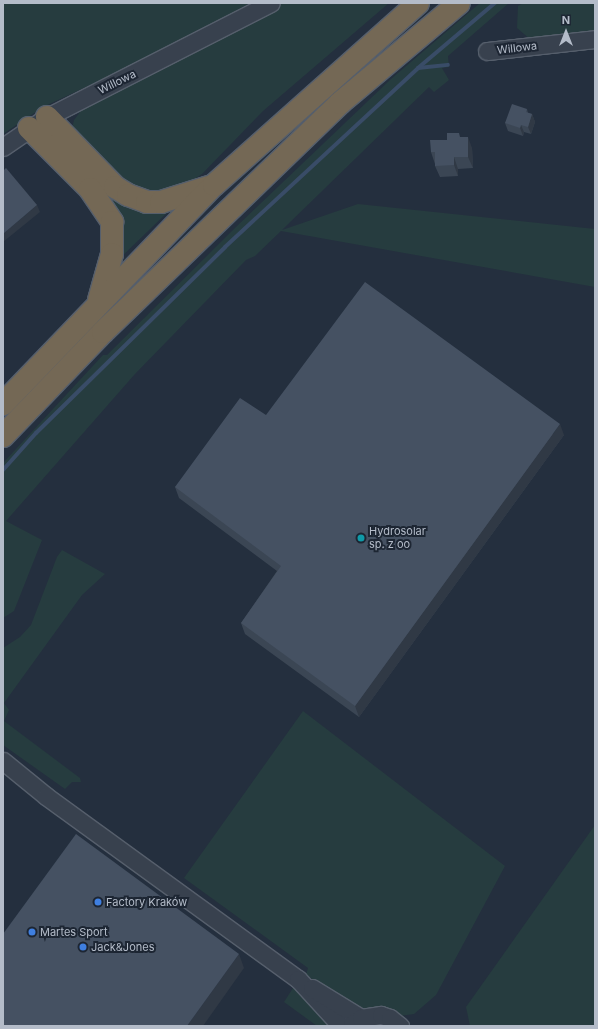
<!DOCTYPE html>
<meta charset="utf-8">
<style>
body{margin:0}
#map{position:relative;width:598px;height:1029px;overflow:hidden;background:#242f3e;font-family:Inter,sans-serif}
div>[style]{position:absolute}
.green>*{inset:0;background:#263c3f}
.stream>*{height:4px;margin:-2px;padding:0 2px;transform-origin:2px;border-radius:2px;background:#394c67}
.roads{filter:drop-shadow(1px 0 #565f6c) drop-shadow(-1px 0 #565f6c) drop-shadow(0 1px #565f6c) drop-shadow(0 -1px #565f6c)}
.minor>*{height:17px;margin:-8.5px;padding:0 8.5px;transform-origin:8.5px;border-radius:8.5px;background:#38414e}
.highway>*{height:22px;margin:-11px;padding:0 11px;transform-origin:11px;border-radius:11px;background:#746855}
.wall>*{inset:0;background:#3b4654}
.shaded-wall>*{inset:0;background:#303945}
.building>*{inset:0;background:#455162}
.dots>*{width:11px;height:11px;translate:-50% -50%;box-sizing:border-box;border:2px solid #1d2633;border-radius:50%}
span{translate:-50% -50%;white-space:nowrap;text-align:center;line-height:1.15;-webkit-text-stroke:4px #1d2633;paint-order:stroke}
.street-label{font-size:11px;color:#b4bcc9}
.poi-label{font-size:11px;color:#b4bcc9}
.left{translate:0 -50%;text-align:left}
.frame{position:absolute;inset:0;border:4px solid #b4bcc9;pointer-events:none}
.north{position:absolute;left:546px;top:12px;width:40px;height:40px;-webkit-text-stroke:3px #1d2633;paint-order:stroke;rotate:0deg;font-size:11px;font-weight:700;line-height:16px;text-align:center;color:#b4bcc9}
.north::after{content:'';display:block;margin:auto;width:14px;height:18px;background:#b4bcc9;clip-path:polygon(50% 0,100% 100%,50% 72%,0 100%)}
</style>
<div id="map">
<div class="green">
<div style="clip-path:polygon(3px 3px,250px 3px,174px 46px,43px 107px,3px 134px)"></div>
<div style="clip-path:polygon(283px 3px,389px 3px,263px 111px,202px 174px,176px 191px,141px 193px,102px 168px,72px 129px,74px 120px,83px 108px)"></div>
<div style="clip-path:polygon(480px 3px,509px 3px,448px 56px,449px 67px,442px 68px,449px 80px,434px 92px,429px 87px,282px 230px,358px 204px,595px 229px,595px 287px,281px 231px,255px 256px,246px 260px,135px 374px,6px 521px,42px 540px,14px 611px,3px 618px,3px 463px,103px 355px,107px 355px,237px 226px,391px 79px)"></div>
<div style="clip-path:polygon(523px 3px,595px 3px,595px 33px,531px 40px,517px 28px,518px 6px)"></div>
<div style="clip-path:polygon(51px 134px,111px 190px,175px 205px,117px 261px,119px 246px)"></div>
<div style="clip-path:polygon(62px 550px,105px 574px,82px 595px,4px 703px,9px 710px,4px 721px,80px 778px,81px 782px,72px 782px,65px 789px,3px 745px,3px 648px,20px 637px,31px 625px,57px 557px)"></div>
<div style="clip-path:polygon(303px 711px,505px 866px,436px 995px,414px 1014px,399px 1016px,360px 1010px,306px 975px,308px 968px,184px 878px)"></div>
<div style="clip-path:polygon(595px 825px,595px 1026px,470px 1026px,466px 1007px)"></div>
<div style="clip-path:polygon(293px 988px,296px 988px,335px 1026px,317px 1026px,284px 1002px)"></div>
</div>
<div class="stream">
<div style="left:418px;top:68px;width:30px;rotate:-6deg"></div>
<div style="left:3px;top:470px;width:50px;rotate:-48.3deg"></div>
<div style="left:36px;top:433px;width:265px;rotate:-44.5deg"></div>
<div style="left:225px;top:247px;width:263px;rotate:-42.8deg"></div>
<div style="left:418px;top:68px;width:101px;rotate:-40.2deg"></div>
</div>
<div class="roads">
<div class="minor">
<div style="left:487px;top:51px;width:109px;rotate:-6.3deg"></div>
<div style="left:3px;top:147px;width:53px;rotate:-34.3deg"></div>
<div style="left:47px;top:117px;width:251px;rotate:-27deg"></div>
<div style="left:3px;top:761px;width:55px;rotate:39.1deg"></div>
<div style="left:46px;top:796px;width:311px;rotate:36deg"></div>
<div style="left:298px;top:979px;width:64px;rotate:47.5deg"></div>
<div style="left:312px;top:988px;width:57px;rotate:31.5deg"></div>
<div style="left:352px;top:1024px;width:11px;rotate:-34deg"></div>
<div style="left:361px;top:1018px;width:20px;rotate:-9deg"></div>
<div style="left:381px;top:1015px;width:9px;rotate:18deg"></div>
<div style="left:390px;top:1018px;width:13px;rotate:39deg"></div>
</div>
<div class="highway">
<div style="left:47px;top:117px;width:98px;rotate:45.8deg"></div>
<div style="left:115px;top:187px;width:15px;rotate:32deg"></div>
<div style="left:128px;top:195px;width:20px;rotate:20deg"></div>
<div style="left:147px;top:202px;width:14px"></div>
<div style="left:161px;top:202px;width:50px;rotate:-17.4deg"></div>
<div style="left:29px;top:128px;width:86px;rotate:45deg"></div>
<div style="left:90px;top:189px;width:40px;rotate:56deg"></div>
<div style="left:112px;top:222px;width:32px;rotate:90deg"></div>
<div style="left:112px;top:254px;width:48px;rotate:105.8deg"></div>
<div style="left:3px;top:404px;width:304px;rotate:-46.1deg"></div>
<div style="left:214px;top:185px;width:273px;rotate:-41.7deg"></div>
<div style="left:3px;top:436px;width:144px;rotate:-46.1deg"></div>
<div style="left:103px;top:332px;width:330px;rotate:-44deg"></div>
<div style="left:340px;top:103px;width:155px;rotate:-40deg"></div>
</div>
</div>
<div class="wall">
<div style="clip-path:polygon(527px 109px,528px 113px,532px 114px,535px 122px,531px 134px,524px 132px,523px 136px,508px 131px,505px 123px)"></div>
<div style="clip-path:polygon(461px 137px,472px 148px,473px 168px,458px 169px,458px 176px,440px 177px,435px 166px,435px 164px,431px 152px,447px 140px)"></div>
<div style="clip-path:polygon(266px 415px,564px 435px,359px 717px,245px 634px,241px 623px,277px 571px,179px 498px,175px 487px)"></div>
</div>
<div class="shaded-wall">
<div style="clip-path:polygon(532px 114px,535px 122px,531px 134px,528px 127px)"></div>
<div style="clip-path:polygon(521px 125px,524px 132px,523px 136px,520px 128px)"></div>
<div style="clip-path:polygon(468px 137px,472px 148px,473px 168px,468px 157px)"></div>
<div style="clip-path:polygon(454px 157px,458px 169px,458px 176px,454px 165px)"></div>
<div style="clip-path:polygon(37px 205px,40px 212px,3px 242px,3px 234px)"></div>
<div style="clip-path:polygon(560px 424px,564px 435px,359px 717px,355px 706px)"></div>
<div style="clip-path:polygon(239px 954px,244px 968px,203px 1026px,187px 1026px)"></div>
</div>
<div class="building">
<div style="clip-path:polygon(512px 104px,527px 109px,526px 112px,532px 114px,528px 127px,521px 125px,520px 128px,505px 123px)"></div>
<div style="clip-path:polygon(447px 133px,459px 133px,460px 137px,468px 137px,468px 157px,454px 157px,454px 165px,435px 166px,435px 152px,431px 152px,430px 140px,447px 140px)"></div>
<div style="clip-path:polygon(6px 168px,37px 205px,3px 234px,3px 171px)"></div>
<div style="clip-path:polygon(365px 282px,560px 424px,355px 706px,241px 623px,281px 566px,175px 487px,240px 398px,266px 415px)"></div>
<div style="clip-path:polygon(76px 834px,239px 954px,187px 1026px,3px 1026px,3px 934px)"></div>
</div>
<div class="dots">
<div style="left:361px;top:538px;background:#0f9aa8"></div>
<div style="left:98px;top:902px;background:#3f7fe0"></div>
<div style="left:32px;top:932px;background:#3f7fe0"></div>
<div style="left:83px;top:947px;background:#3f7fe0"></div>
</div>
<div class="street-label">
<span style="left:517px;top:48px;rotate:-7deg">Willowa</span>
<span style="left:117px;top:82px;rotate:-26deg">Willowa</span>
</div>
<div class="poi-label">
<span class="left" style="left:369px;top:538px">Hydrosolar<br>sp. z oo</span>
<span class="left" style="left:106px;top:902px">Factory Kraków</span>
<span class="left" style="left:40px;top:932px">Martes Sport</span>
<span class="left" style="left:91px;top:947px">Jack&amp;Jones</span>
</div>
<div class="frame"></div>
<div class="north">N</div>
</div>
